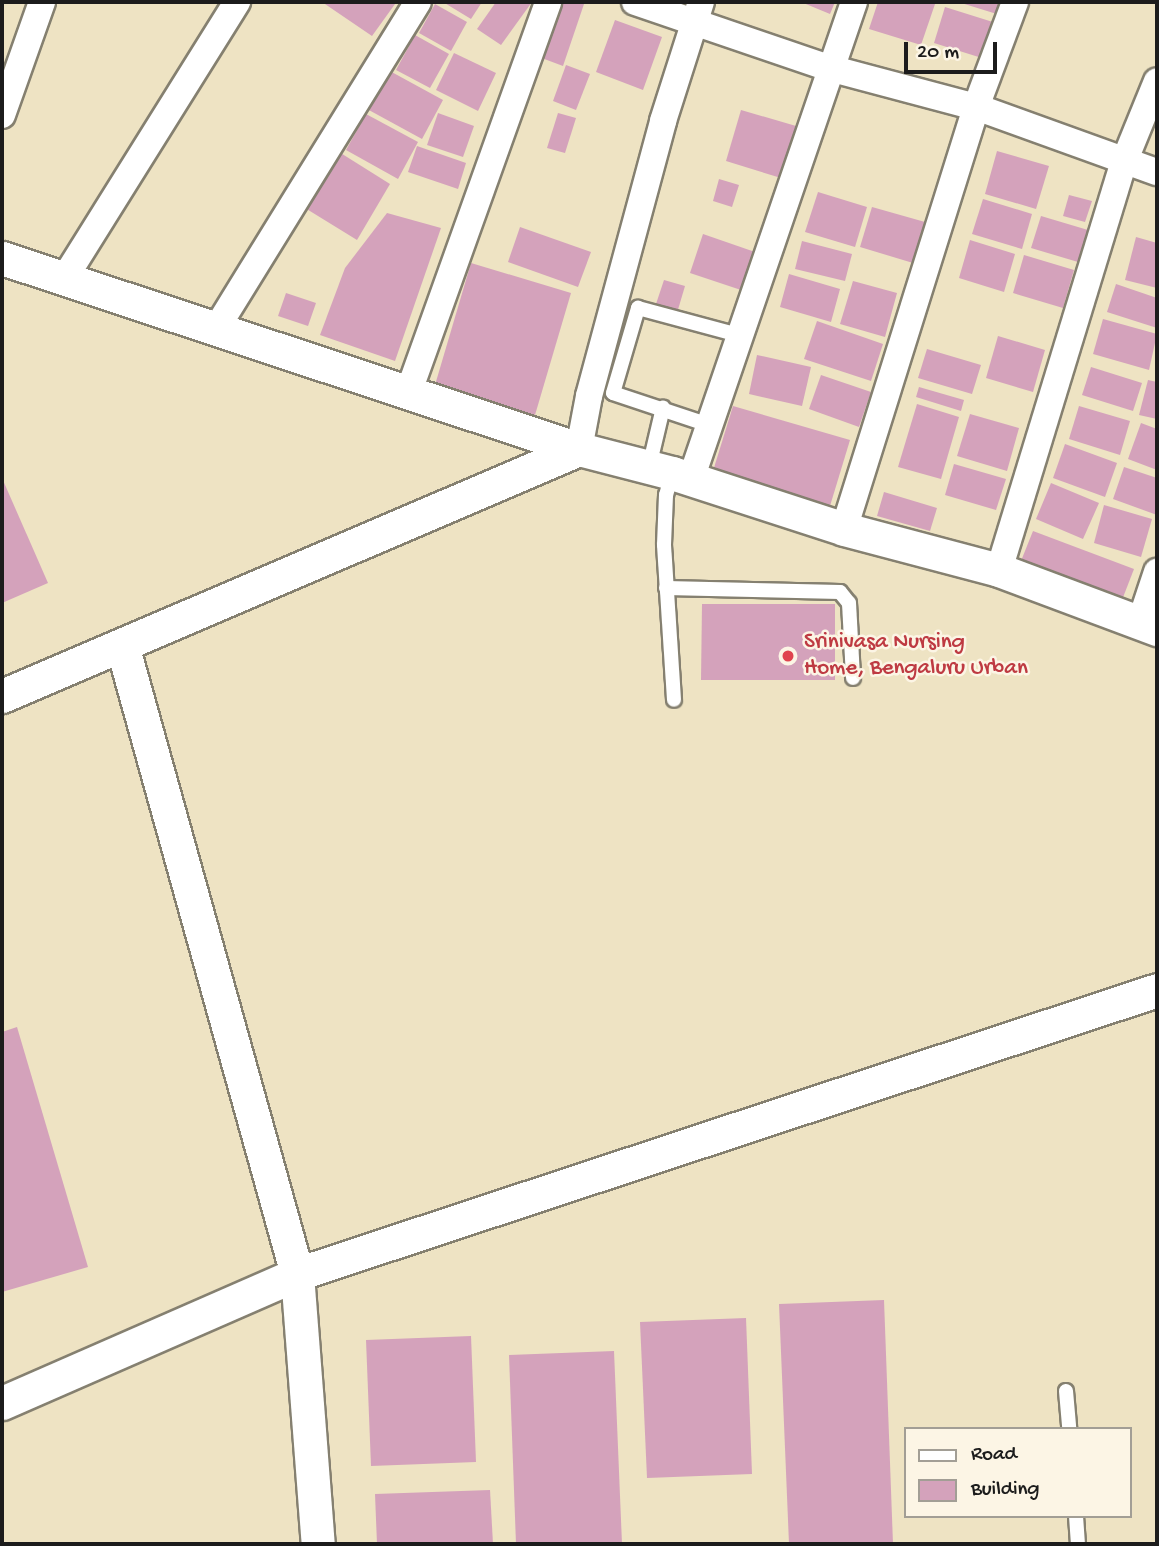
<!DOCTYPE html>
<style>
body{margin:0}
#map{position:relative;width:1159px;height:1546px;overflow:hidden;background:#eee3c3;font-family:"Gochi Hand",sans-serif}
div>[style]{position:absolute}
.building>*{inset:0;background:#d4a2bb}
.roads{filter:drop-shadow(2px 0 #858070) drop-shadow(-2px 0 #858070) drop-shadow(0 2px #858070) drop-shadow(0 -2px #858070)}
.service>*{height:14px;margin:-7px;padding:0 7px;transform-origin:7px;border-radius:7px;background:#fff}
.minor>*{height:26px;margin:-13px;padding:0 13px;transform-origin:13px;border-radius:13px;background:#fff}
.tertiary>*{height:33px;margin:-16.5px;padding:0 16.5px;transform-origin:16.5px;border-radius:16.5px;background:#fff}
.dots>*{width:19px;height:19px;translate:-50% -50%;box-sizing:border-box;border:4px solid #fcf5e5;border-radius:50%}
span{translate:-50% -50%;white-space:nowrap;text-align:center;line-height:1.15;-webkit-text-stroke:5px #fcf5e5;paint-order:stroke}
.health-label{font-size:23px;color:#be3a42}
.left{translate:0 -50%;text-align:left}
.frame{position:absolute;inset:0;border:4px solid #1c1c1c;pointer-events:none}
.legend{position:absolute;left:904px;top:1427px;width:228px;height:91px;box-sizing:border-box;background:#fcf5e5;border:2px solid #a29e95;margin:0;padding:9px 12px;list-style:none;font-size:21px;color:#1c1c1c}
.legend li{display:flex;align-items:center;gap:14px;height:35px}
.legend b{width:35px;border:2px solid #a29e95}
.scale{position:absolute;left:904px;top:42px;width:93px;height:32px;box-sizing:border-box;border:4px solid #1c1c1c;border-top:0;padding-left:9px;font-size:21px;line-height:24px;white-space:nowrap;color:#1c1c1c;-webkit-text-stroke:5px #fcf5e5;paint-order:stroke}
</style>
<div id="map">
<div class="building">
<div style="clip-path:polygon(322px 2px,391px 2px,395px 4px,372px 36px)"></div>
<div style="clip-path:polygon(443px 2px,482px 2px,471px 19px)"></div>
<div style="clip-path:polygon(496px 2px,532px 2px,501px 45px,477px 29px)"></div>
<div style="clip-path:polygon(558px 2px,584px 4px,563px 66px,539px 57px)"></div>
<div style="clip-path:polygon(801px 2px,835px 2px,830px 14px)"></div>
<div style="clip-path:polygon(878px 2px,935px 4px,921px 45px,869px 29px)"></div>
<div style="clip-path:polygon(958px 2px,1004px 2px,1000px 15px)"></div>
<div style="clip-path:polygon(435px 4px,467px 22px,451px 51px,419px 33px)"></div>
<div style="clip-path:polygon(945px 7px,996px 23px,985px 59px,934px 43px)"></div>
<div style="clip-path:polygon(615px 20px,662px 37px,643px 90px,596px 72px)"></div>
<div style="clip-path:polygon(415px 35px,449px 54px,430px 88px,396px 70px)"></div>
<div style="clip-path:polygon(454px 53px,496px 73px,478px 111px,436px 90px)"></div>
<div style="clip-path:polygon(566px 65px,590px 74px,576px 110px,553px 101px)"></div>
<div style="clip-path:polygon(388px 70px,443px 100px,422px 139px,367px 109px)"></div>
<div style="clip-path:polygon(741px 110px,796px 126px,781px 178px,726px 161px)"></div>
<div style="clip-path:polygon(438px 113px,474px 126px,463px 157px,427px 145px)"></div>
<div style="clip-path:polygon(558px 113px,576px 118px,565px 153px,547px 148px)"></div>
<div style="clip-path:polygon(366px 114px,418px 142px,398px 179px,346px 150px)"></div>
<div style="clip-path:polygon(417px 146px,466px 163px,458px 189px,408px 172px)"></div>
<div style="clip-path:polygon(997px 151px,1049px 166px,1036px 209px,985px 194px)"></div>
<div style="clip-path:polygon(339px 152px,390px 184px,357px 240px,305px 208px)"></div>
<div style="clip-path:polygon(719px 179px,739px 185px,732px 207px,713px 201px)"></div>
<div style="clip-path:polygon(818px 192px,867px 207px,855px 247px,805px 232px)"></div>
<div style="clip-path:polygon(1069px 195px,1092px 201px,1085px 222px,1063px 216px)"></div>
<div style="clip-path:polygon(983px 199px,1032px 214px,1022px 249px,972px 234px)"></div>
<div style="clip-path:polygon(872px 207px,925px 222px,913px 263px,860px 247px)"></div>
<div style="clip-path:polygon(387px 213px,441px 228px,395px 361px,320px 335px,345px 268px)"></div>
<div style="clip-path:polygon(1041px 216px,1088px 230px,1078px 262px,1031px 248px)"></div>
<div style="clip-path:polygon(520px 227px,591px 252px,578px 287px,508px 262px)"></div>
<div style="clip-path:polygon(703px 234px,755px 252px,741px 290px,690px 273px)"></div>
<div style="clip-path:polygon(1136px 237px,1157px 243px,1157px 288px,1125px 280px)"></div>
<div style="clip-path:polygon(970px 240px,1015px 254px,1004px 292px,959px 278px)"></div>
<div style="clip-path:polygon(802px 241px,852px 254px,845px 281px,795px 269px)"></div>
<div style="clip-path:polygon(1024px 255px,1074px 270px,1063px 308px,1013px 293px)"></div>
<div style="clip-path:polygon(471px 263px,571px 293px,535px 415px,435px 385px)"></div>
<div style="clip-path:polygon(789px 274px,840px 289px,831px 322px,780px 307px)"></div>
<div style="clip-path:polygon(664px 280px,685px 286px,677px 313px,655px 307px)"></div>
<div style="clip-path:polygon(853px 281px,897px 293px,885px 337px,840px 324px)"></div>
<div style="clip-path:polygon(1116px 284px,1157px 298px,1157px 328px,1107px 312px)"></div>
<div style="clip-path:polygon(286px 293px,316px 303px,308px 326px,278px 316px)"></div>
<div style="clip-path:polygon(1103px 319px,1157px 334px,1149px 370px,1093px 354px)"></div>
<div style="clip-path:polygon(817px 321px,883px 344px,871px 381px,804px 359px)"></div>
<div style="clip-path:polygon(998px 336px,1045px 350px,1033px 392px,986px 378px)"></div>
<div style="clip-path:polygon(927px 349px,981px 365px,972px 394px,918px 378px)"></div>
<div style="clip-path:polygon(757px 355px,811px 367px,802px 406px,749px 394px)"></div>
<div style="clip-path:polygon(1091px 367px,1142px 383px,1133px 411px,1082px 395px)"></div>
<div style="clip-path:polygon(821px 375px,871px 392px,859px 427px,809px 409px)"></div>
<div style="clip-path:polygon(1148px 380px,1157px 382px,1157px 419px,1139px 415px)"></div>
<div style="clip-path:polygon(919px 387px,964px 400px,961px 411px,916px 397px)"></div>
<div style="clip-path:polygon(917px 404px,959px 417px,941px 479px,898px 467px)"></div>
<div style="clip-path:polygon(733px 406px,850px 440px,830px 506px,713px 471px)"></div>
<div style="clip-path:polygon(1079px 406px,1130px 421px,1120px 455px,1069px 439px)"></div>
<div style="clip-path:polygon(970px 414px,1019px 428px,1007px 471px,957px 456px)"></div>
<div style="clip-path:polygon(1141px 423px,1157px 429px,1157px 470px,1128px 459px)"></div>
<div style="clip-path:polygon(1065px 444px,1117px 463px,1105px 497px,1053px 478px)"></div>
<div style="clip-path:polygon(954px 464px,1006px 479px,996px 510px,945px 495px)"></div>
<div style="clip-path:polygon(1124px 467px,1157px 478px,1157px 515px,1113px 499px)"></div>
<div style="clip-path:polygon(2px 478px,48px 583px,2px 603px)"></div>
<div style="clip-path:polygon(1051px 483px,1099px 503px,1083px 539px,1036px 519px)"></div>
<div style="clip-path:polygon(884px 492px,937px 508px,930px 531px,877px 516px)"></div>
<div style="clip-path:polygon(1104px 505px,1152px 519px,1141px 557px,1094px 543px)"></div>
<div style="clip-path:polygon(1033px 531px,1134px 569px,1122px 600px,1021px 561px)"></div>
<div style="clip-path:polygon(702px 604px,835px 604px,835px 680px,701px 680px)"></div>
<div style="clip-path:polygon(17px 1027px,88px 1267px,2px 1292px,2px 1032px)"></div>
<div style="clip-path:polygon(884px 1300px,893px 1544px,789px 1544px,779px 1304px)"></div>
<div style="clip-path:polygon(746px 1318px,752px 1474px,647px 1478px,640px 1322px)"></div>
<div style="clip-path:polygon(471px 1336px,476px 1462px,371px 1466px,366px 1340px)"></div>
<div style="clip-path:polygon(614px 1351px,622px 1544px,516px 1544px,509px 1355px)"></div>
<div style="clip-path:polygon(490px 1490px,493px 1544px,377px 1544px,375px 1494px)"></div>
</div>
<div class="roads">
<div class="service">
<div style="left:709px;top:425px;width:101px;rotate:-161.6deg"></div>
<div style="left:613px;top:393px;width:89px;rotate:-73.6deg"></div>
<div style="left:638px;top:308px;width:105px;rotate:15deg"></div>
<div style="left:649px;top:467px;width:61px;rotate:-76.7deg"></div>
<div style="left:672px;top:473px;width:23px;rotate:105deg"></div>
<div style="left:666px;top:495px;width:50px;rotate:92.3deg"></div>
<div style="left:664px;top:545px;width:155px;rotate:86.3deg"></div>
<div style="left:666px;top:588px;width:174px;rotate:1.3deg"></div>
<div style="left:840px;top:592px;width:14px;rotate:51deg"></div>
<div style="left:849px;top:603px;width:75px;rotate:86.9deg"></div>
<div style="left:1066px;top:1391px;width:38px;rotate:85deg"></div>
<div style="left:1076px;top:1516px;width:28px;rotate:86deg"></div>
</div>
<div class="minor">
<div style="left:635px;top:2px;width:205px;rotate:18.8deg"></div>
<div style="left:829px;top:68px;width:152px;rotate:14.9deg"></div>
<div style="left:976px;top:107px;width:192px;rotate:19.8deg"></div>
<div style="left:2px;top:115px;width:120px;rotate:-70.5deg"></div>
<div style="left:64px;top:279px;width:327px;rotate:-58deg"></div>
<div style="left:216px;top:329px;width:384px;rotate:-58.3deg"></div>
<div style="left:409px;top:391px;width:413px;rotate:-70.3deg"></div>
<div style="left:579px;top:449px;width:54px;rotate:-79.3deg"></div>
<div style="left:589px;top:396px;width:285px;rotate:-74.9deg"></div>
<div style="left:663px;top:121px;width:125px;rotate:-72.3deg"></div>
<div style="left:691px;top:479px;width:504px;rotate:-71.13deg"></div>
<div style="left:844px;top:529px;width:442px;rotate:-72.6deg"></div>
<div style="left:976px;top:107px;width:112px;rotate:-69.6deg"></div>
<div style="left:999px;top:570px;width:427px;rotate:-73deg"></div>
<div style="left:1124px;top:162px;width:87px;rotate:-67.8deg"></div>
<div style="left:1140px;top:623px;width:54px;rotate:-71.6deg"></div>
</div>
<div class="tertiary">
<div style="left:2px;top:258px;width:608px;rotate:18.32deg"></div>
<div style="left:579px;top:449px;width:96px;rotate:14.5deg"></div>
<div style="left:672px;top:473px;width:181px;rotate:18deg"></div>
<div style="left:844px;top:529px;width:160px;rotate:14.8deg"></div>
<div style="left:999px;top:570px;width:169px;rotate:20.5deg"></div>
<div style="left:122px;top:645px;width:653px;rotate:74.45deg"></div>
<div style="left:297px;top:1274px;width:271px;rotate:85.6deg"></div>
<div style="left:2px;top:696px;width:628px;rotate:-23.17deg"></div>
<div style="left:2px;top:1403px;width:322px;rotate:-23.6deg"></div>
<div style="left:297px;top:1274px;width:906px;rotate:-18.27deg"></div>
</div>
</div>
<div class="dots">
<div style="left:788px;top:656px;background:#e0444e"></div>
</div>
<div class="health-label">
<span class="left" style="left:804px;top:656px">Srinivasa Nursing<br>Home, Bengaluru Urban</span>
</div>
<div class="frame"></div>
<ul class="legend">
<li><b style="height:9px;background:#fff"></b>Road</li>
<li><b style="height:19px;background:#d4a2bb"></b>Building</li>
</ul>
<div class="scale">20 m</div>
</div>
